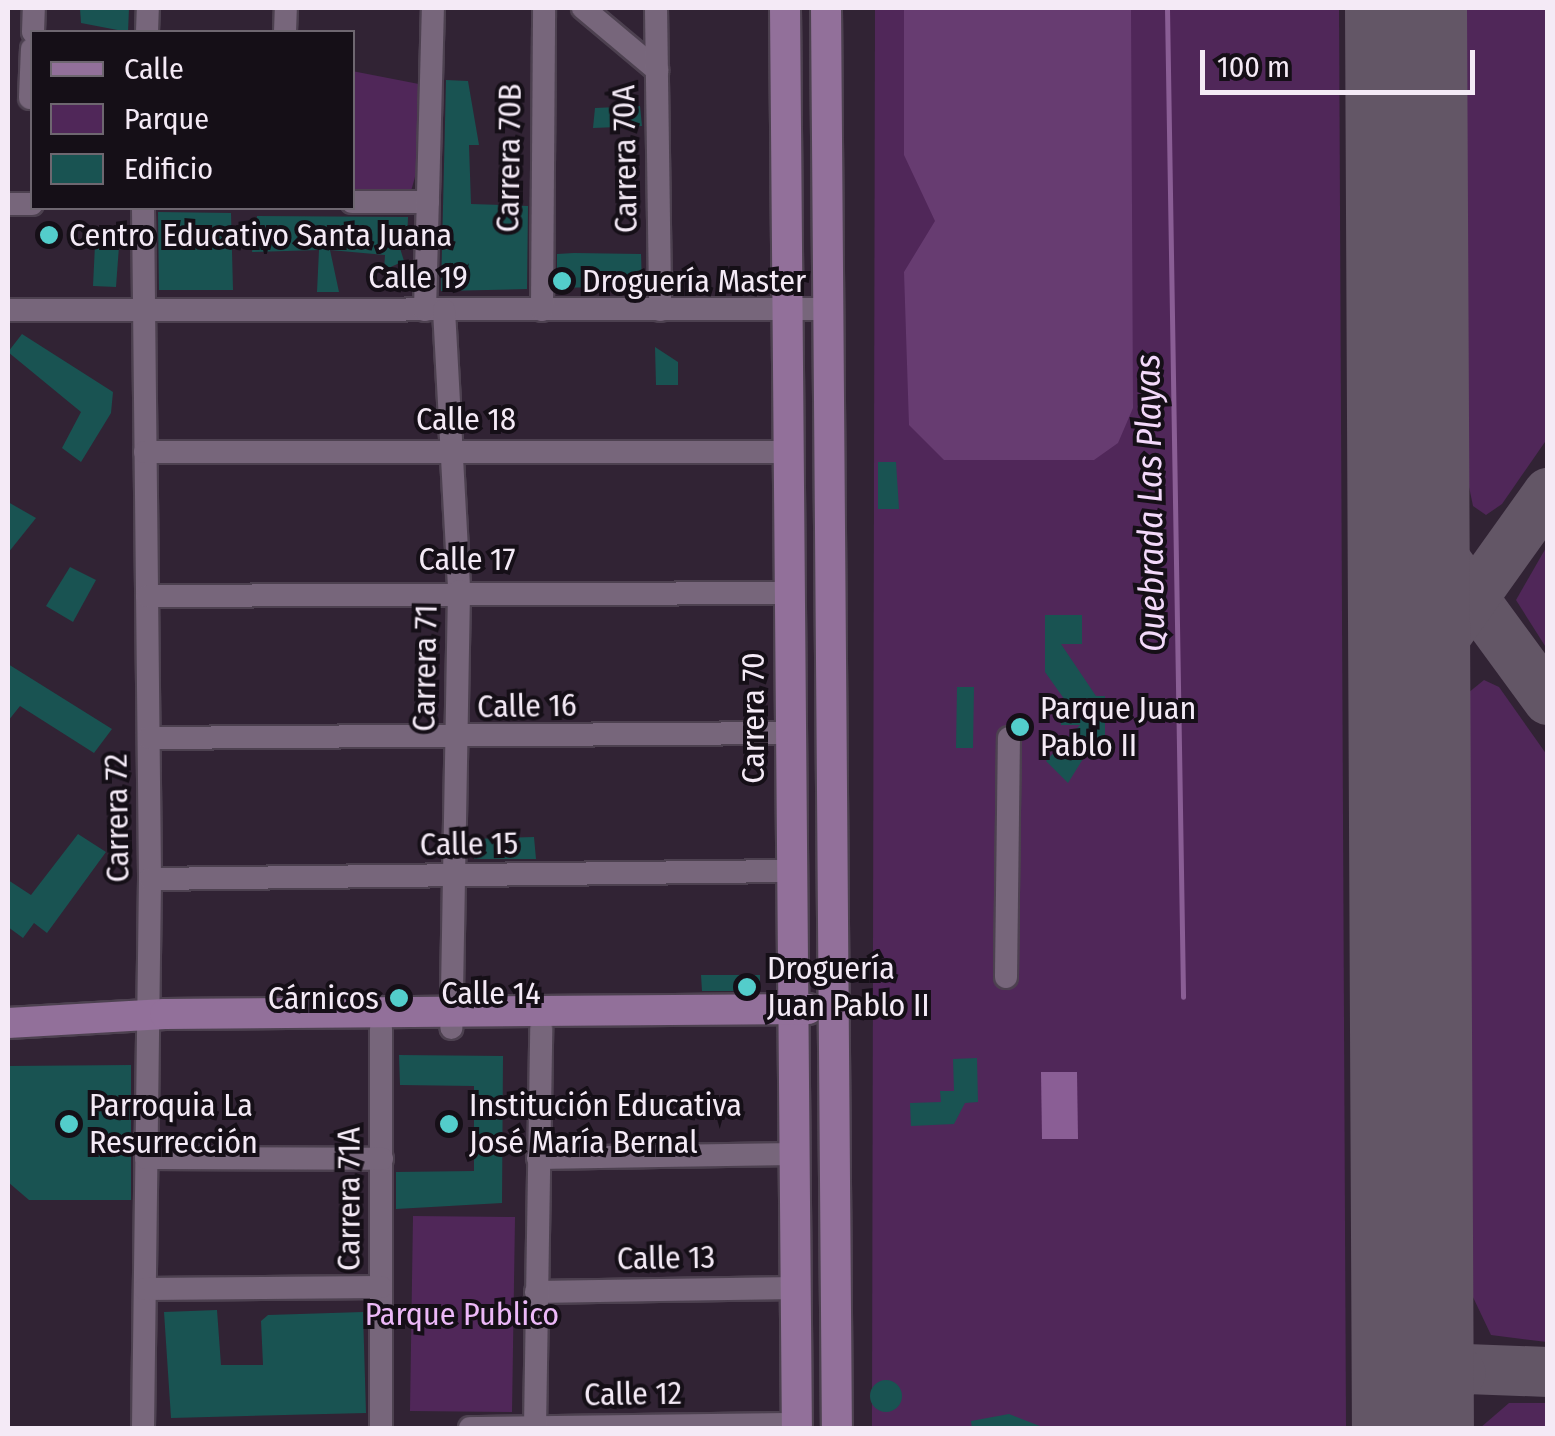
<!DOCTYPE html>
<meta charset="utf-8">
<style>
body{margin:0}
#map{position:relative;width:1555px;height:1436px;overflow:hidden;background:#312334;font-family:"Fira Sans Condensed",sans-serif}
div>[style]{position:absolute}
.green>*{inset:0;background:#502759}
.forest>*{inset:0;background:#673c71}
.water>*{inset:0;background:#8a5e95}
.stream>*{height:5px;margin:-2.5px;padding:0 2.5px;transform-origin:2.5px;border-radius:2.5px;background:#8a5e95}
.taxiway>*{height:50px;margin:-25px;padding:0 25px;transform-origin:25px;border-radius:25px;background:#635666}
.runway>*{height:122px;margin:-61px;padding:0 61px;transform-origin:61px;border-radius:61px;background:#635666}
.building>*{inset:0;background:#195352}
.round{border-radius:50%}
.roads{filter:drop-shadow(2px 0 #4d4150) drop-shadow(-2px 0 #4d4150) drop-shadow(0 2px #4d4150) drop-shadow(0 -2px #4d4150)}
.street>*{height:22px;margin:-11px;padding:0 11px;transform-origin:11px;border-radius:11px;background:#77667b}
.secondary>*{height:30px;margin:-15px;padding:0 15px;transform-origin:15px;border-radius:15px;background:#92709a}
.dots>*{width:28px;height:28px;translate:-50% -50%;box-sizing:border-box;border:5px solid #150f17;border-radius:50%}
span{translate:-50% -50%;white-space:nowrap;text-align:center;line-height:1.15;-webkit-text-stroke:8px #150f17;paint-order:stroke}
.street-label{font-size:32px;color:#f4eaf6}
.poi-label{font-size:32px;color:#f4eaf6}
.left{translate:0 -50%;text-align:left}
.right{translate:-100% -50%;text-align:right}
.park-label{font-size:32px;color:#ecb8f8}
.water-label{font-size:35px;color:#f3d9fa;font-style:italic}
.frame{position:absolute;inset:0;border:10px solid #f4eaf6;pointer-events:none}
.legend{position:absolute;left:30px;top:30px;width:325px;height:180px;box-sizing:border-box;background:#150f17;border:2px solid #6e6770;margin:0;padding:12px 18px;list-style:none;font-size:30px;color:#f4eaf6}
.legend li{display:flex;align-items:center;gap:20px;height:50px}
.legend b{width:50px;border:2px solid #6e6770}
.scale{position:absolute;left:1200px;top:50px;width:275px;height:45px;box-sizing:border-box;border:5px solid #f4eaf6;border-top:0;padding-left:12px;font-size:30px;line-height:35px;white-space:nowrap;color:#f4eaf6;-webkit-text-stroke:8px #150f17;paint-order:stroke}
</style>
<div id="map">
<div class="green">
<div style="clip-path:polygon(875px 8px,1339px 8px,1346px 1428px,872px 1428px)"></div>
<div style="clip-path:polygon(1464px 8px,1548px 8px,1547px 439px,1502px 504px,1486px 515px,1473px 506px,1467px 477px)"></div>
<div style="clip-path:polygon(352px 71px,424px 85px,425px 141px,408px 202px,353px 202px)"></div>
<div style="clip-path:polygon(1547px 546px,1547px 649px,1516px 600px)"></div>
<div style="clip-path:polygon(1484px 680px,1499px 687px,1547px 755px,1547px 1342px,1491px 1335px,1472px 1295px,1468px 693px)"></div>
<div style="clip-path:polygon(413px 1216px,515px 1217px,512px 1412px,410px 1411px)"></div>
<div style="clip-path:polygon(1509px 1403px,1547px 1403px,1547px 1428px,1480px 1428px)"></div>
</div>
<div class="forest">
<div style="clip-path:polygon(904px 8px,1131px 8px,1133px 408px,1118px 443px,1094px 460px,944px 460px,909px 425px,904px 272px,935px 221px,904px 155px)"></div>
</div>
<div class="water">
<div style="clip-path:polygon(1041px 1072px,1077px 1072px,1078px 1139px,1042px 1139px)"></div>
</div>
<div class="stream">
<div style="left:1167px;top:8px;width:989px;rotate:89.07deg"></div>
</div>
<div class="taxiway">
<div style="left:1408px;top:486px;width:41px;rotate:72.9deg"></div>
<div style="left:1420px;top:525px;width:217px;rotate:53.8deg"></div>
<div style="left:1409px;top:702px;width:38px;rotate:-67deg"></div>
<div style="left:1424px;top:667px;width:214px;rotate:-54.5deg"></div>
<div style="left:1412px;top:1314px;width:32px;rotate:79deg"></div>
<div style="left:1418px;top:1345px;width:32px;rotate:46deg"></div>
<div style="left:1440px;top:1368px;width:108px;rotate:2.1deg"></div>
<div style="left:1413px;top:1421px;width:28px;rotate:-72deg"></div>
<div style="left:1422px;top:1394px;width:44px;rotate:-28.3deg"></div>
</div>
<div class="runway">
<div style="left:1406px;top:8px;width:1420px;rotate:89.72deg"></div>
</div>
<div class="building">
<div style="clip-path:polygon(80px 8px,129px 8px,128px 32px,81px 23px)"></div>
<div style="clip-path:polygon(446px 80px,468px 81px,479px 145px,469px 145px,471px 204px,528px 206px,527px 289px,441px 291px)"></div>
<div style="clip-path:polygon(640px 106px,642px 126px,593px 128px,595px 108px)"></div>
<div style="clip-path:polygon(158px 212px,231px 213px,233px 290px,159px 290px)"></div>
<div style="clip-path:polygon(257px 216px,408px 217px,407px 244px,399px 245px,404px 261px,384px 270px,385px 255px,330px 250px,339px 292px,317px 292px,319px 250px,252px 252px)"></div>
<div style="clip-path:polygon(95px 245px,119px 246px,116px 287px,93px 286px)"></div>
<div style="clip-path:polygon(574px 253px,641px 254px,642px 286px,557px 288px,557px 254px)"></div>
<div style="clip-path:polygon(22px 334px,113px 392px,111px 413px,81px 462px,62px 448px,81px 412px,8px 352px)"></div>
<div style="clip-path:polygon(655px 347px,678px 362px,678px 385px,656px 385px)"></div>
<div style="clip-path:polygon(878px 462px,896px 462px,899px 509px,878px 509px)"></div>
<div style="clip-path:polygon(8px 502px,36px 518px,8px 553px)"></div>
<div style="clip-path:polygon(70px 567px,96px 580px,73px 622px,46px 606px)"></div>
<div style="clip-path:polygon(1045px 615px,1082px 615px,1082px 644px,1061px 644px,1096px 696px,1105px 696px,1105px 738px,1096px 738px,1068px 783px,1046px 761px,1080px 725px,1061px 725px,1061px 710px,1072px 710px,1045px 672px)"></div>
<div style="clip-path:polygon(8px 664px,112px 729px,94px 753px,20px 706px,8px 721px)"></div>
<div style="clip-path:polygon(957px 687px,974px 687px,973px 748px,956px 748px)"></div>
<div style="clip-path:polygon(78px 834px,106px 852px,47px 933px,34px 923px,23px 938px,8px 927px,8px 880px,31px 895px)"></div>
<div style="clip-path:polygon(534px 837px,536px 859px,474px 859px,473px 839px)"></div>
<div style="clip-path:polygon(701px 975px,760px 975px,760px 991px,702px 991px)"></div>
<div style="clip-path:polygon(399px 1055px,503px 1056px,502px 1203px,396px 1209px,396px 1172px,474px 1171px,474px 1086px,400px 1085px)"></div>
<div style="clip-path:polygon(977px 1058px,978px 1102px,965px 1103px,954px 1124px,911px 1126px,910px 1103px,941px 1102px,940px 1091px,954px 1091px,953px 1059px)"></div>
<div style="clip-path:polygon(131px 1065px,131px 1200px,29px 1200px,8px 1182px,8px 1066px)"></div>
<div style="clip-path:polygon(217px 1310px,221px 1365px,263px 1365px,261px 1321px,268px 1315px,363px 1312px,366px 1413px,171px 1418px,164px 1312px)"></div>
<div class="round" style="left:870px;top:1380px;width:32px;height:32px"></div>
<div style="clip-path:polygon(1009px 1414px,1045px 1428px,972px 1428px,971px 1421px)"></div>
</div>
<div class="roads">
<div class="street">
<div style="left:583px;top:8px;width:97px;rotate:40deg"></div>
<div style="left:656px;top:8px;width:302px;rotate:89.2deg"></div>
<div style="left:33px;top:32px;width:24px;rotate:-88deg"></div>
<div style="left:147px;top:32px;width:24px;rotate:-88deg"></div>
<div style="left:285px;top:32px;width:24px;rotate:-88deg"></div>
<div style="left:30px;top:98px;width:49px;rotate:-87.7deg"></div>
<div style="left:352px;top:202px;width:76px"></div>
<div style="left:8px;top:204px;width:24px"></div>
<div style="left:143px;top:208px;width:671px;rotate:89.4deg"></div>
<div style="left:150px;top:879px;width:549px;rotate:90.73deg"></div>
<div style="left:8px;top:310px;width:820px;rotate:-0.07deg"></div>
<div style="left:425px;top:310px;width:302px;rotate:-88.5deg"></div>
<div style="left:444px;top:310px;width:281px;rotate:86.9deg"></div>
<div style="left:459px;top:591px;width:437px;rotate:91deg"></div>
<div style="left:542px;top:310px;width:302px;rotate:-89.6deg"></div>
<div style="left:145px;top:452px;width:642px"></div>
<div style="left:147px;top:596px;width:640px;rotate:-0.27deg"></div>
<div style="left:149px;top:738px;width:639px;rotate:-0.45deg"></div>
<div style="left:150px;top:879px;width:639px;rotate:-0.72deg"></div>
<div style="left:1006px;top:977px;width:239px;rotate:-89.3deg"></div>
<div style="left:381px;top:1029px;width:399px;rotate:90deg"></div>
<div style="left:146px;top:1158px;width:236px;rotate:0.2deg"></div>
<div style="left:538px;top:1158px;width:256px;rotate:-0.9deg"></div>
<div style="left:145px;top:1289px;width:236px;rotate:-0.5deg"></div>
<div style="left:536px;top:1292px;width:261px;rotate:-0.9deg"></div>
<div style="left:470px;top:1428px;width:327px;rotate:-0.7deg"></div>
<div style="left:535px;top:1428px;width:399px;rotate:-89.1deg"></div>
</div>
<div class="secondary">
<div style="left:785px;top:8px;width:1420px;rotate:89.52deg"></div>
<div style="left:826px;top:8px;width:1420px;rotate:89.56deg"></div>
<div style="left:8px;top:1023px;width:157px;rotate:-3.3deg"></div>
<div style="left:165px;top:1014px;width:643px;rotate:-0.45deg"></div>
</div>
</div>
<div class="dots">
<div style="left:49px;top:235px;background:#53cdcb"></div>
<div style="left:562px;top:281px;background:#53cdcb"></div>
<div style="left:1020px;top:727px;background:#53cdcb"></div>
<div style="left:747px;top:987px;background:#53cdcb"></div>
<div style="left:399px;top:998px;background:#53cdcb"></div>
<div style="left:69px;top:1124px;background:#53cdcb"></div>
<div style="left:449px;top:1124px;background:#53cdcb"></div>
</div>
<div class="street-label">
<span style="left:509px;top:158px;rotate:-89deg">Carrera 70B</span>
<span style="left:625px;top:159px;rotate:-91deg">Carrera 70A</span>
<span style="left:418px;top:277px">Calle 19</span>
<span style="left:466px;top:419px">Calle 18</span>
<span style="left:467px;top:559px">Calle 17</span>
<span style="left:425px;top:668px;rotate:-89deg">Carrera 71</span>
<span style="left:527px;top:706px;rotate:-1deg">Calle 16</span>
<span style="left:753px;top:718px;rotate:-90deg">Carrera 70</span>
<span style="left:117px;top:818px;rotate:-91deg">Carrera 72</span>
<span style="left:469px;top:844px;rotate:-1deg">Calle 15</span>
<span style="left:491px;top:993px">Calle 14</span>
<span style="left:349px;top:1199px;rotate:-90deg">Carrera 71A</span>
<span style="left:666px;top:1258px;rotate:-1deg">Calle 13</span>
<span style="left:633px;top:1394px;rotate:-1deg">Calle 12</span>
</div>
<div class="poi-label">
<span class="left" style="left:69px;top:235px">Centro Educativo Santa Juana</span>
<span class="left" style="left:582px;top:281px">Droguería Master</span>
<span class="left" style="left:1040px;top:727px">Parque Juan<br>Pablo II</span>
<span class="left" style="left:767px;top:987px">Droguería<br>Juan Pablo II</span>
<span class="right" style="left:379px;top:998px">Cárnicos</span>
<span class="left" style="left:89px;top:1124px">Parroquia La<br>Resurrección</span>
<span class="left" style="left:469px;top:1124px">Institución Educativa<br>José María Bernal</span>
</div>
<div class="park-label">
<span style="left:462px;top:1314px">Parque Publico</span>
</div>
<div class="water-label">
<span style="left:1150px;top:503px;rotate:-91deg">Quebrada Las Playas</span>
</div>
<div class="frame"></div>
<ul class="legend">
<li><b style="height:12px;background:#92709a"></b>Calle</li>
<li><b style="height:28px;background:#502759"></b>Parque</li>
<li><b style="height:28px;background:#195352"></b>Edificio</li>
</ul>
<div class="scale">100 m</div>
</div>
